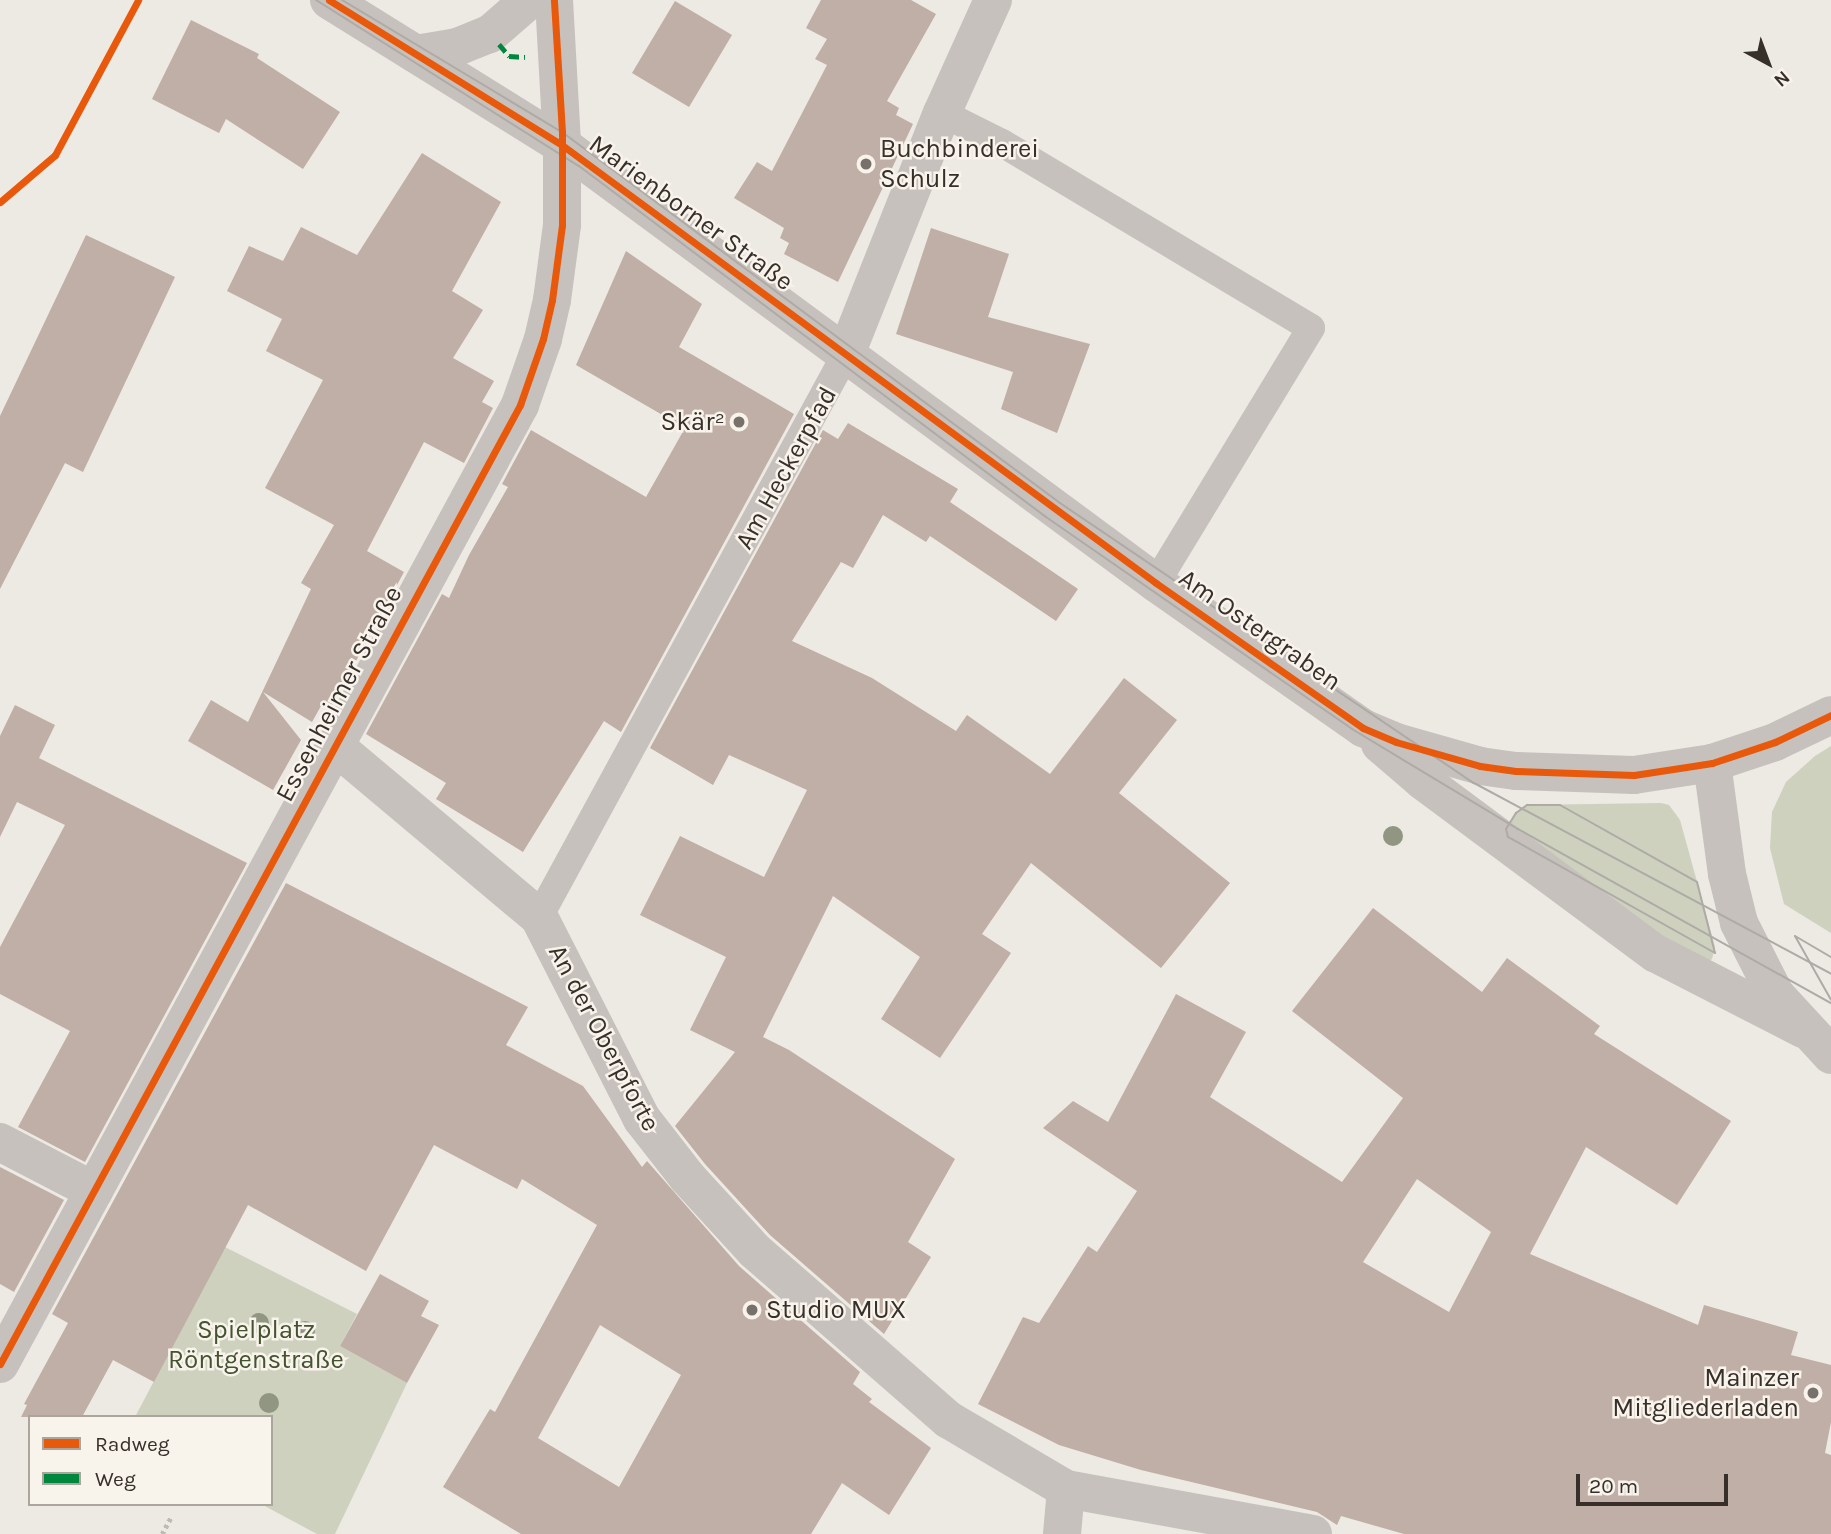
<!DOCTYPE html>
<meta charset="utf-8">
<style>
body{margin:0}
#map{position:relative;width:1831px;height:1534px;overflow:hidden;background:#ede9e3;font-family:Karla,sans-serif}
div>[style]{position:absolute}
.green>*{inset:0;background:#cdd1be}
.building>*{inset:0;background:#bfafa6}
.path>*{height:4.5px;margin-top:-2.25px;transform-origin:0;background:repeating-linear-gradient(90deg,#bfbab4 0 3.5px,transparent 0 7px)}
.service>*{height:28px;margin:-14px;padding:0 14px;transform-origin:14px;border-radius:14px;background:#c6c1bc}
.minor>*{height:38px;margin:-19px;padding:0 19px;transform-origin:19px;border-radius:19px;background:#c6c1bc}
.tertiary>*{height:38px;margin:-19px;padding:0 19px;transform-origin:19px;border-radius:19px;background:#c6c1bc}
.tram>*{height:2px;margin:-1px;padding:0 1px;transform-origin:1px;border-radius:1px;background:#aeaaa6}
.quiet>*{height:5px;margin-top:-2.5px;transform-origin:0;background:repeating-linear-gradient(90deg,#00873e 0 10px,transparent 0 15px)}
.cycleway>*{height:7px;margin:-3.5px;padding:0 3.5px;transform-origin:3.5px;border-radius:3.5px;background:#e8590c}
.trees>*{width:20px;height:20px;margin:-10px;border-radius:50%;background:#909681}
.dots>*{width:19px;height:19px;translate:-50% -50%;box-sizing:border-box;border:4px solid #f8f3eb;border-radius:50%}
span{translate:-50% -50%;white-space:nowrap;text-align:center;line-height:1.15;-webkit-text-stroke:5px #f8f3eb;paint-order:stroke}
.poi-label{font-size:26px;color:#372f2a}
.left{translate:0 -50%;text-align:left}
.right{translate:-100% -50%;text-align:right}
.street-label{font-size:26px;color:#372f2a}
.park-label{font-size:26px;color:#445330}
.legend{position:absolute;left:28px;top:1415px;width:245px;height:91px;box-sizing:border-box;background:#f8f3eb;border:2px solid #aba59e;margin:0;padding:9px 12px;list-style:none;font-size:21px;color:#372f2a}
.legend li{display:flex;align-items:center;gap:14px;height:35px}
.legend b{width:35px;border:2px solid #aba59e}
.north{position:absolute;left:1733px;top:28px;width:70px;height:70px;-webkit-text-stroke:5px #f8f3eb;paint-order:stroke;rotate:139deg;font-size:19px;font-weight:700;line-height:28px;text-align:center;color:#372f2a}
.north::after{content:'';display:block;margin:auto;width:24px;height:32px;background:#372f2a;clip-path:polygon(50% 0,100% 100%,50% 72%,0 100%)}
.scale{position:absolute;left:1576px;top:1474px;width:152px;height:32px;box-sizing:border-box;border:4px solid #372f2a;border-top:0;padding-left:9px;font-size:21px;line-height:24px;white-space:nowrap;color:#372f2a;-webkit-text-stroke:5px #f8f3eb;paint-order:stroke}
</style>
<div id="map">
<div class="green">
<div style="clip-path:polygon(1831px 746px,1831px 933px,1784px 904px,1770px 848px,1772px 812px,1786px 782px,1815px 756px)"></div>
<div style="clip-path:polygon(1661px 803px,1669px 805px,1680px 820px,1715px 947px,1712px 959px,1701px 967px,1506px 829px,1516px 813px,1527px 805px)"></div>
<div style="clip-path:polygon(225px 1247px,357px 1314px,340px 1346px,407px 1383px,335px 1534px,317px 1534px,261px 1504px,271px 1504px,271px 1417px,135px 1417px)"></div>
</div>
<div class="building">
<div style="clip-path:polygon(821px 0,911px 0,936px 14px,887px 101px,899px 108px,896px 115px,913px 124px,838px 282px,784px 254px,789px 243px,780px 238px,784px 228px,734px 198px,757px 162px,772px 171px,827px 65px,815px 59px,827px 39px,806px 28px)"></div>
<div style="clip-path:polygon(675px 1px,732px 35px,689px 107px,632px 73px)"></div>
<div style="clip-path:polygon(191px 20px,259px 54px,257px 58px,340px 112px,303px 169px,226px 119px,219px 133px,152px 99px)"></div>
<div style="clip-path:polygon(422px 153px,501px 202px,452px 291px,483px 310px,453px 358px,494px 381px,482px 402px,493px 408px,464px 463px,424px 442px,367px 551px,404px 572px,329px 711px,321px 706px,312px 722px,263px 692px,301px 740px,273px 790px,188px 741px,211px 700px,248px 722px,311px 589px,301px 583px,334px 525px,265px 488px,323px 380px,266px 351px,282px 319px,227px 291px,249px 246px,283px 261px,301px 227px,357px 255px)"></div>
<div style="clip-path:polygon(931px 228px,1009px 254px,988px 317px,1090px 344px,1057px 433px,1001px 409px,1013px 372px,896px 334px)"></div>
<div style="clip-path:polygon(86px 235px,175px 277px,83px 472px,65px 463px,0 589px,0 416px)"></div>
<div style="clip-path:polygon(626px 251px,702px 304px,679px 347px,794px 414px,621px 732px,604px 721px,523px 852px,436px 799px,446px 783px,366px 734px,442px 594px,449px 598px,469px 555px,508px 487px,502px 484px,531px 430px,646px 497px,685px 428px,576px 365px)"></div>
<div style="clip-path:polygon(848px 423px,958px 489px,950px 502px,1078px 589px,1056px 621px,930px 536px,926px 542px,883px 515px,853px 568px,841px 562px,792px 641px,872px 678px,956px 731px,967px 715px,1050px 774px,1124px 678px,1177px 720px,1119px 793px,1230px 883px,1161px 968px,1031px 863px,982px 934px,1011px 953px,940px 1058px,881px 1019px,920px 957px,833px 896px,763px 1037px,789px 1050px,955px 1159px,908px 1242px,931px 1257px,884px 1334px,770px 1235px,705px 1164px,675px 1126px,735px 1052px,690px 1030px,726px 957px,640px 915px,680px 836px,764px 877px,807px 790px,729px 755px,713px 785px,650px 748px,823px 430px,838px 439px)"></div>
<div style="clip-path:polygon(15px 705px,55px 725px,39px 758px,247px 863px,85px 1162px,18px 1127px,70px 1031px,0 994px,0 947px,65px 825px,17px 802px,0 837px,0 736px)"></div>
<div style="clip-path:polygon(evenodd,286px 883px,528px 1007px,506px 1045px,583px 1086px,642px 1167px,647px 1161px,739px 1266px,860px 1372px,853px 1384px,872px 1399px,869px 1402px,931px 1448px,889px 1515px,842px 1483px,811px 1534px,521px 1534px,443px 1487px,490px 1409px,495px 1412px,597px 1225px,522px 1179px,517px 1189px,434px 1145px,366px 1271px,248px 1205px,154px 1382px,113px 1360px,82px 1417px,21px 1417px,27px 1405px,24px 1404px,68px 1323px,52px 1314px,286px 883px,600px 1325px,681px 1375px,619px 1487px,538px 1438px,600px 1325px)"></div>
<div style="clip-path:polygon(evenodd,1373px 908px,1482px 992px,1507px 958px,1600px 1026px,1594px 1034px,1731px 1121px,1677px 1205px,1586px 1147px,1530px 1254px,1698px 1325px,1704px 1305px,1798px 1332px,1791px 1355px,1831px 1365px,1831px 1422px,1825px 1453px,1831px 1455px,1831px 1534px,1404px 1534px,1341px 1516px,1337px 1525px,1317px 1512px,1141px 1470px,1059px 1445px,978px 1404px,1023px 1317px,1039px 1323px,1088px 1246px,1097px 1252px,1137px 1191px,1043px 1128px,1073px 1101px,1108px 1122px,1176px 994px,1246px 1032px,1210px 1097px,1342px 1182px,1403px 1098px,1292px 1011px,1373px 908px,1417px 1179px,1491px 1232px,1449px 1312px,1363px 1262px,1417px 1179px)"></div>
<div style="clip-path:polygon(0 1167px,64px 1200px,14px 1292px,0 1284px)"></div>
<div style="clip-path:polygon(380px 1274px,429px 1301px,421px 1316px,439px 1325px,407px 1383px,340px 1346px)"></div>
</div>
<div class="path">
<div style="left:162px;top:1534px;width:19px;rotate:-62deg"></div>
</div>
<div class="service">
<div style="left:942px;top:113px;width:67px;rotate:26.6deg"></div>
<div style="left:1002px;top:143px;width:360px;rotate:30.9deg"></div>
<div style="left:1311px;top:328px;width:298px;rotate:121.3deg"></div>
<div style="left:539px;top:917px;width:641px;rotate:-61.4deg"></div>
</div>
<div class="minor">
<div style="left:554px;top:0;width:145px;rotate:86.8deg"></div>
<div style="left:416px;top:54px;width:42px;rotate:-9.7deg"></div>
<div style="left:457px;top:47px;width:35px;rotate:-22deg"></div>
<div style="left:490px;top:34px;width:52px;rotate:-41.1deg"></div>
<div style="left:846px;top:354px;width:259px;rotate:-68.3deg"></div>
<div style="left:942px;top:113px;width:124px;rotate:-65.7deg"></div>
<div style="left:335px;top:746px;width:266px;rotate:40deg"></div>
<div style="left:539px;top:917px;width:227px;rotate:63deg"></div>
<div style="left:642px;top:1119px;width:75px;rotate:52.1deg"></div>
<div style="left:688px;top:1178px;width:99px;rotate:47.5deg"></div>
<div style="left:755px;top:1251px;width:257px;rotate:41.1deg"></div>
<div style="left:949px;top:1420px;width:136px;rotate:30.5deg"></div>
<div style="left:1066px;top:1489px;width:251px;rotate:10.3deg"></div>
<div style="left:0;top:1142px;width:106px;rotate:27.5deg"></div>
<div style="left:1062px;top:1534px;width:45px;rotate:-84.9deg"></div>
</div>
<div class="tertiary">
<div style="left:329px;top:0;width:274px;rotate:31.9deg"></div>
<div style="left:562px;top:145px;width:738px;rotate:36.4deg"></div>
<div style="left:1156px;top:583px;width:253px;rotate:35deg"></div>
<div style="left:1363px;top:728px;width:36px;rotate:23deg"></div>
<div style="left:1396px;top:742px;width:87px;rotate:15.9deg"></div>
<div style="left:1480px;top:766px;width:36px;rotate:8deg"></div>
<div style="left:1516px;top:771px;width:118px;rotate:1.9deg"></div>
<div style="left:1634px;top:775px;width:79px;rotate:-8.7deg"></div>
<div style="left:1712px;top:763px;width:66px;rotate:-18.4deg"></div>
<div style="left:1775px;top:742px;width:62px;rotate:-25.7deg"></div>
<div style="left:1380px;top:744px;width:57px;rotate:40.7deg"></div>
<div style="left:1423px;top:781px;width:289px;rotate:36.6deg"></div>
<div style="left:1655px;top:953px;width:166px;rotate:27.2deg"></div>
<div style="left:1712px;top:763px;width:112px;rotate:82.3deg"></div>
<div style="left:1727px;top:874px;width:50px;rotate:76.2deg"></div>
<div style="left:1739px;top:923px;width:80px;rotate:63.1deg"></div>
<div style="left:1775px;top:994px;width:83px;rotate:47.4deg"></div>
<div style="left:0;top:1364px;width:1091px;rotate:-61.53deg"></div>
<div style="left:520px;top:405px;width:70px;rotate:-70.8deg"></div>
<div style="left:543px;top:339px;width:40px;rotate:-77deg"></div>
<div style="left:552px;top:300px;width:76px;rotate:-82.4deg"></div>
<div style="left:562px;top:225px;width:80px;rotate:-90deg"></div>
</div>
<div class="tram">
<div style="left:316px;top:0;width:311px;rotate:32.3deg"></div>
<div style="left:579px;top:166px;width:584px;rotate:36.93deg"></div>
<div style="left:1046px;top:517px;width:372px;rotate:34.7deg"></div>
<div style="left:1352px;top:729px;width:194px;rotate:31.1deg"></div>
<div style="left:1518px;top:829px;width:358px;rotate:29.1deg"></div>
<div style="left:342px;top:0;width:257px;rotate:31deg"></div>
<div style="left:562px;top:132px;width:621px;rotate:36.69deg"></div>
<div style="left:1060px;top:503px;width:500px;rotate:34.1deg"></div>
<div style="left:1474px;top:783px;width:405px;rotate:28.1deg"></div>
<div style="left:1527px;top:805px;width:33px"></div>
<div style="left:1560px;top:805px;width:157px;rotate:29.3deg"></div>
<div style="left:1697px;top:882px;width:73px;rotate:75.8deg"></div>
<div style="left:1715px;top:953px;width:237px;rotate:-150.7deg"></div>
<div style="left:1508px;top:837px;width:8px;rotate:-104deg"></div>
<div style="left:1506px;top:829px;width:19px;rotate:-58deg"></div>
<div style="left:1516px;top:813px;width:14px;rotate:-36deg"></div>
<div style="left:1795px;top:936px;width:73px;rotate:60.6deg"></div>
<div style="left:1795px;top:936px;width:42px;rotate:30.3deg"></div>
</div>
<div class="quiet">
<div style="left:499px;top:44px;width:16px;rotate:50deg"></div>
<div style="left:509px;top:56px;width:16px;rotate:4deg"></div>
</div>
<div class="cycleway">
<div style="left:329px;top:0;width:274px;rotate:31.9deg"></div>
<div style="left:562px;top:145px;width:738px;rotate:36.4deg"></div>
<div style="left:1156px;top:583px;width:253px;rotate:35deg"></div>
<div style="left:1363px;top:728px;width:36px;rotate:23deg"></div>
<div style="left:1396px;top:742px;width:87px;rotate:15.9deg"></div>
<div style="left:1480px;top:766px;width:36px;rotate:8deg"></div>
<div style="left:1516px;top:771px;width:118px;rotate:1.9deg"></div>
<div style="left:1634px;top:775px;width:79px;rotate:-8.7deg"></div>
<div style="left:1712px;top:763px;width:66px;rotate:-18.4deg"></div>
<div style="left:1775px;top:742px;width:62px;rotate:-25.7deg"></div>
<div style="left:0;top:202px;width:72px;rotate:-40.5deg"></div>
<div style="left:55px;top:155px;width:176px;rotate:-61.8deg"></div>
<div style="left:0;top:1364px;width:1091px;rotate:-61.53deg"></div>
<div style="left:520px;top:405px;width:70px;rotate:-70.8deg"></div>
<div style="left:543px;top:339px;width:40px;rotate:-77deg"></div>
<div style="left:552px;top:300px;width:76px;rotate:-82.4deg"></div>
<div style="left:562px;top:225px;width:93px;rotate:-90deg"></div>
<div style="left:562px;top:132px;width:132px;rotate:-93.5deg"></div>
</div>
<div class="trees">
<div style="left:1393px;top:836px"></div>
<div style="left:259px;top:1323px"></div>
<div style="left:305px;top:1331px"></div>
<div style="left:269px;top:1403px"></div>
</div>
<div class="dots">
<div style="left:866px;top:164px;background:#77706b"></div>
<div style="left:739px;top:422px;background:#77706b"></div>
<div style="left:752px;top:1310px;background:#77706b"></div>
<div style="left:1813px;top:1393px;background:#77706b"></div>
</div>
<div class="poi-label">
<span class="left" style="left:880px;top:164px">Buchbinderei<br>Schulz</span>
<span class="right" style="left:725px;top:422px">Skär²</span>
<span class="left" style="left:766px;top:1310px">Studio MUX</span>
<span class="right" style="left:1799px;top:1393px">Mainzer<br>Mitgliederladen</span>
</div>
<div class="street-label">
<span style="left:691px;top:213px;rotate:36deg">Marienborner Straße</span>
<span style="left:786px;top:468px;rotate:-61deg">Am Heckerpfad</span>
<span style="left:1260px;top:630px;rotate:35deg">Am Ostergraben</span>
<span style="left:339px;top:694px;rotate:-62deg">Essenheimer Straße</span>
<span style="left:604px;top:1038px;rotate:62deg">An der Oberpforte</span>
</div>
<div class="park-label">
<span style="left:256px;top:1345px">Spielplatz<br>Röntgenstraße</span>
</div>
<ul class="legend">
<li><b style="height:9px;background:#e8590c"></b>Radweg</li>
<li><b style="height:9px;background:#00873e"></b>Weg</li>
</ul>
<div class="north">N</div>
<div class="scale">20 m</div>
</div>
